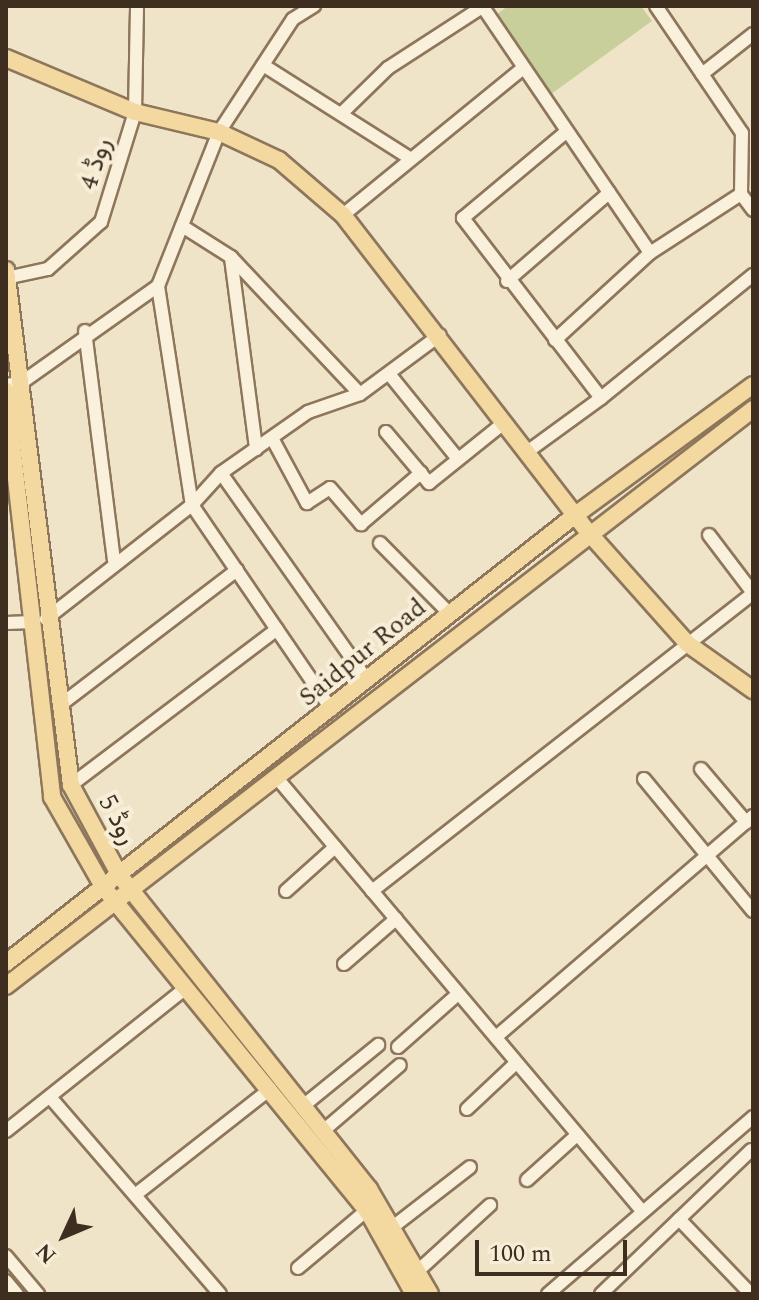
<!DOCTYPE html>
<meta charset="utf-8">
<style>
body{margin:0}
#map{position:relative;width:759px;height:1300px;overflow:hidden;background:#f0e4c8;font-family:Spectral,Vazirmatn,serif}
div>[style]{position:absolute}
.green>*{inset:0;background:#c9cf9b}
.roads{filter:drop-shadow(2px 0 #8d765c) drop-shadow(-2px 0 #8d765c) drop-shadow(0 2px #8d765c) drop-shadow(0 -2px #8d765c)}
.minor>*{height:12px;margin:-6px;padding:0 6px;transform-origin:6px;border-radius:6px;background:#faf1dc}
.major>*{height:16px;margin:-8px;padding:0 8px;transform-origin:8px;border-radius:8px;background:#f3d9a0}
span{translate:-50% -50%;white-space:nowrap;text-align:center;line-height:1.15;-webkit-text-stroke:8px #f7eed8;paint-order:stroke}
.street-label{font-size:26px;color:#3d2e20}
.frame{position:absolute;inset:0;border:8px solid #3d2e20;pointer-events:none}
.north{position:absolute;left:24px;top:1196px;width:80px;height:80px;-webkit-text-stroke:6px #f7eed8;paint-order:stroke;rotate:226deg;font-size:22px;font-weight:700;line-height:32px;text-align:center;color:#3d2e20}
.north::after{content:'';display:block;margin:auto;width:28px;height:36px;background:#3d2e20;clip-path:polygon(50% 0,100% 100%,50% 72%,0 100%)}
.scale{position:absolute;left:475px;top:1240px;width:152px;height:36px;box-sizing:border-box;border:4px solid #3d2e20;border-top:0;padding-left:10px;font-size:24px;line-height:28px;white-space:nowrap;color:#3d2e20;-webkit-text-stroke:6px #f7eed8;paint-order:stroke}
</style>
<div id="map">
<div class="green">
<div style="clip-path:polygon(508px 6px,641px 6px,652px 21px,547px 97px,493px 17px)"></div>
</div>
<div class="roads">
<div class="minor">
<div style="left:483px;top:7px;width:297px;rotate:55.8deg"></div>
<div style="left:263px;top:65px;width:175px;rotate:32.4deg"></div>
<div style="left:702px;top:74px;width:65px;rotate:-38.1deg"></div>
<div style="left:343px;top:112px;width:63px;rotate:-44.4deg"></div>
<div style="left:388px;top:68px;width:114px;rotate:-32.9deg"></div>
<div style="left:741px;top:194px;width:20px;rotate:53deg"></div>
<div style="left:343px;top:215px;width:231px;rotate:-39.2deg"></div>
<div style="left:182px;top:226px;width:58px;rotate:32.3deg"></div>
<div style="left:231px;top:257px;width:188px;rotate:46.7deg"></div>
<div style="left:231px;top:258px;width:193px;rotate:82.5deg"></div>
<div style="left:6px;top:278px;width:43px;rotate:-12.1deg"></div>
<div style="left:48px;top:269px;width:71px;rotate:-41.6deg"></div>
<div style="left:101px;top:222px;width:115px;rotate:-72.8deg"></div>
<div style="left:135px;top:112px;width:106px;rotate:-88.9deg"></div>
<div style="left:507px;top:281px;width:135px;rotate:-40.8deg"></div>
<div style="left:158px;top:286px;width:222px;rotate:81.2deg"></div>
<div style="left:192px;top:505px;width:248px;rotate:55.7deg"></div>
<div style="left:85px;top:331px;width:231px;rotate:82.8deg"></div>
<div style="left:555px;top:340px;width:129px;rotate:-42.5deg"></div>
<div style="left:650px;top:253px;width:108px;rotate:-33deg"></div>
<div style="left:741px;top:194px;width:61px;rotate:-89.1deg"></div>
<div style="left:742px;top:133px;width:153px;rotate:-124.1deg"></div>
<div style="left:390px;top:375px;width:108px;rotate:51deg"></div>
<div style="left:6px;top:385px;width:15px;rotate:-8deg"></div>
<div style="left:21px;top:383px;width:168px;rotate:-35.3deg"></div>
<div style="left:158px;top:286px;width:166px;rotate:-68.4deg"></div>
<div style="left:219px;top:132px;width:135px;rotate:-56.8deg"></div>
<div style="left:293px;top:19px;width:25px;rotate:-32deg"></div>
<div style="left:601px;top:398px;width:196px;rotate:-39deg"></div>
<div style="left:386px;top:432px;width:67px;rotate:49.9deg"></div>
<div style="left:429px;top:483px;width:97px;rotate:-38.8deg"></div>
<div style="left:272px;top:438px;width:74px;rotate:61.7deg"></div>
<div style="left:307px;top:503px;width:27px;rotate:-33deg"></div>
<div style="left:330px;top:488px;width:48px;rotate:49.3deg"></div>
<div style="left:361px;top:524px;width:79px;rotate:-40.4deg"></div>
<div style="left:527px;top:452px;width:92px;rotate:-36.1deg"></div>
<div style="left:601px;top:398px;width:227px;rotate:-127.5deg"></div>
<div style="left:463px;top:218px;width:134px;rotate:-39.9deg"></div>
<div style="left:221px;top:473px;width:253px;rotate:54.8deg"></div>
<div style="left:709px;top:535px;width:73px;rotate:52.8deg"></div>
<div style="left:380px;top:543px;width:100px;rotate:45.4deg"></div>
<div style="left:46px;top:619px;width:185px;rotate:-38deg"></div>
<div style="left:192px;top:505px;width:43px;rotate:-47.8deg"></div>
<div style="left:221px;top:473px;width:106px;rotate:-35deg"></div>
<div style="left:308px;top:412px;width:55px;rotate:-19.1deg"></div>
<div style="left:360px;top:394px;width:99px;rotate:-36.4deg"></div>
<div style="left:6px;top:623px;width:27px;rotate:-2deg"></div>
<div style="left:59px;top:706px;width:224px;rotate:-37.4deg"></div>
<div style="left:701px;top:769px;width:70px;rotate:49.7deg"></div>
<div style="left:277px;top:778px;width:566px;rotate:49.87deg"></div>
<div style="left:644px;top:779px;width:171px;rotate:50.5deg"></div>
<div style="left:71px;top:785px;width:258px;rotate:-37.1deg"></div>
<div style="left:286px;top:891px;width:66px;rotate:-41.9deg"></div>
<div style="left:372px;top:891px;width:484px;rotate:-38deg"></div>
<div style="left:344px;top:964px;width:69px;rotate:-40.9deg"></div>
<div style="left:496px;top:1037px;width:339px;rotate:-40.7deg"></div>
<div style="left:398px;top:1047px;width:80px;rotate:-41.5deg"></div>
<div style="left:50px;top:1097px;width:260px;rotate:49.2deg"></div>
<div style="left:303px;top:1106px;width:97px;rotate:-39.1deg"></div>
<div style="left:467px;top:1109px;width:67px;rotate:-43.2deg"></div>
<div style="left:6px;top:1131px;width:231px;rotate:-38.5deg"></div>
<div style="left:323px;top:1131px;width:101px;rotate:-40.6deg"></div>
<div style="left:527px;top:1180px;width:67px;rotate:-42deg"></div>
<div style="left:135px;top:1195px;width:172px;rotate:-38.1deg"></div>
<div style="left:679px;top:1219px;width:104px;rotate:46.2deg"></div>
<div style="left:394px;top:1226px;width:96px;rotate:-37.8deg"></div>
<div style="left:6px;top:1256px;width:50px;rotate:49.9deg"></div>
<div style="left:298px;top:1268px;width:90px;rotate:-40deg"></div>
<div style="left:420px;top:1269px;width:95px;rotate:-42.4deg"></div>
<div style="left:6px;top:1281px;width:17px;rotate:50deg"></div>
<div style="left:548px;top:1294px;width:271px;rotate:-40.8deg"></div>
<div style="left:601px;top:1294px;width:208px;rotate:-43.8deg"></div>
</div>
<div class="major">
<div style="left:6px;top:58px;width:140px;rotate:22.7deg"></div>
<div style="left:135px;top:112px;width:86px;rotate:13.4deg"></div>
<div style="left:219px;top:132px;width:66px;rotate:25deg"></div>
<div style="left:279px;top:160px;width:84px;rotate:40.7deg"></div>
<div style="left:343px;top:215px;width:402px;rotate:52.3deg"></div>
<div style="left:589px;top:533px;width:149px;rotate:48.3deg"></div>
<div style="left:688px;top:644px;width:80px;rotate:35.3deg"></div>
<div style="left:6px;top:270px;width:519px;rotate:82.81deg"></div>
<div style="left:71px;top:785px;width:103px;rotate:61.7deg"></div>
<div style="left:120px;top:876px;width:400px;rotate:51.5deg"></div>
<div style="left:369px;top:1189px;width:121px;rotate:59.8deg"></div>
<div style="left:6px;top:391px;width:409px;rotate:83.5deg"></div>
<div style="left:52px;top:797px;width:105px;rotate:60.3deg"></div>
<div style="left:104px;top:888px;width:416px;rotate:50.8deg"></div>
<div style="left:367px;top:1210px;width:96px;rotate:60.8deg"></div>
<div style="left:6px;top:963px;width:723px;rotate:-38.2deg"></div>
<div style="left:574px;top:516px;width:222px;rotate:-36.2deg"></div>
<div style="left:6px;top:986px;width:944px;rotate:-37.68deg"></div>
</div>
</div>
<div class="street-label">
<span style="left:96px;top:164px;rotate:-73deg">روڈ 4</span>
<span style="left:363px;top:653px;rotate:-39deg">Saidpur Road</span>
<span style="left:117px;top:820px;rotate:62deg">روڈ 5</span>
</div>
<div class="frame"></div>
<div class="north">N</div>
<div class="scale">100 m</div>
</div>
